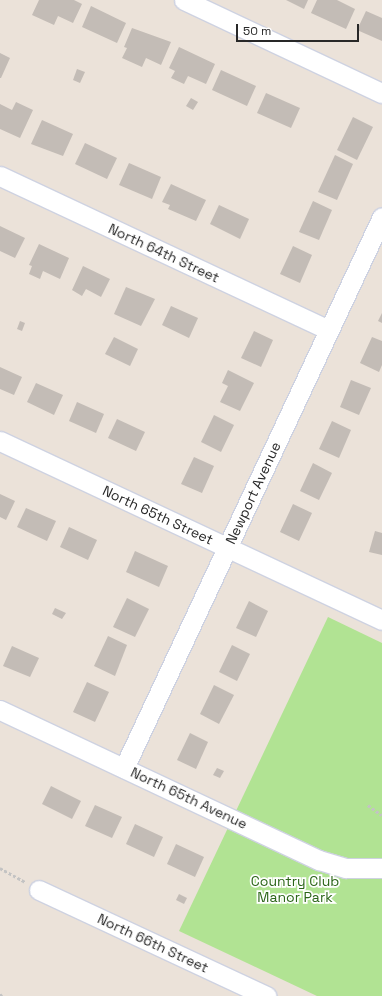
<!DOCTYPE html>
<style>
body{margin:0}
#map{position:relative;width:382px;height:996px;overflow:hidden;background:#ebe2d9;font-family:"Space Grotesk",sans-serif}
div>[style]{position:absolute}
.green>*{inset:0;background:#b1e393}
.building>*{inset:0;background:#c3bcb6}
.path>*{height:2.5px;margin-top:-1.25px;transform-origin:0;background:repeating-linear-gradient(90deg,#c3c3c3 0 3px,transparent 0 5px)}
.roads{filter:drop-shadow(1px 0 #ced2e1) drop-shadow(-1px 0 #ced2e1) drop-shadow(0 1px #ced2e1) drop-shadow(0 -1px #ced2e1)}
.minor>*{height:19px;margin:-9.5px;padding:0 9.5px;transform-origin:9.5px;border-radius:9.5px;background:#fff}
span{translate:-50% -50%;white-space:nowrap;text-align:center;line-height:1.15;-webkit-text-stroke:3.5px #fff;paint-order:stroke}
.street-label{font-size:14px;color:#282828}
.park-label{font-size:14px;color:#2b6518}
.scale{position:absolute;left:236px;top:24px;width:123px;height:18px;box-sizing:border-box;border:2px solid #282828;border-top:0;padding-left:5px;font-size:12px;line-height:14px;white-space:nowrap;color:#282828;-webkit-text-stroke:3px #fff;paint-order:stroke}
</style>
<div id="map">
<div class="green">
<div style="clip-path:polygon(328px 617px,382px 643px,382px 996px,317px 996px,179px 931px)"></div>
</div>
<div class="building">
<div style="clip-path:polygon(39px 0,74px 0,82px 4px,73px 23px,58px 16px,54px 25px,32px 15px)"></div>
<div style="clip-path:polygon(286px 0,308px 0,304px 9px)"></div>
<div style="clip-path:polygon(317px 0,337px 0,355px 9px,346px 29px,311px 13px)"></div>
<div style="clip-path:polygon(91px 6px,126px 23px,117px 43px,82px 27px)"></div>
<div style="clip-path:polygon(366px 11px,382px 18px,382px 41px,357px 30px)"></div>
<div style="clip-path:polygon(132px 28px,171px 42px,161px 65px,146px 58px,142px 67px,122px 58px,127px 48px,124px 47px)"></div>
<div style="clip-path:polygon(179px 47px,215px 64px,206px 84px,188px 76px,184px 84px,171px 78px,175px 71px,169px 68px)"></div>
<div style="clip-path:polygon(0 53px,10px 58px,1px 78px,0 78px)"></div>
<div style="clip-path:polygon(77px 69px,85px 72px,80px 83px,73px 80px)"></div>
<div style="clip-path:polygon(221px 70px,256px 86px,247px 106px,212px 90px)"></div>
<div style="clip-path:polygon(266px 93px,300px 108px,291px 128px,257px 113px)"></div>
<div style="clip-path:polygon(191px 98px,198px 102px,193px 110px,186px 106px)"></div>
<div style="clip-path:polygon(16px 102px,33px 110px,20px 138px,0 129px,0 104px,12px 110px)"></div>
<div style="clip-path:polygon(353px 117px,373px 127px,357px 160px,337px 150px)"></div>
<div style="clip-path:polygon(42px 120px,73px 134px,63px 156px,31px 144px)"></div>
<div style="clip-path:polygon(85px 143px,117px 158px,107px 179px,75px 164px)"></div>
<div style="clip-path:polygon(335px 155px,353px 164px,337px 200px,318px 192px)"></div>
<div style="clip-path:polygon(129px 163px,161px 177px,152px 199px,119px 185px)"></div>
<div style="clip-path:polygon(171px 184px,206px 200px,196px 221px,168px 209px,170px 205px,162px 202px)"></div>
<div style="clip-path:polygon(313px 201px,332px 210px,319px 240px,299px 232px)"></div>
<div style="clip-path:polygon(219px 205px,249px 219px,240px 239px,210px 224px)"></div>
<div style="clip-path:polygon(0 226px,25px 238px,15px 258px,0 251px)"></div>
<div style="clip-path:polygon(39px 244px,69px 258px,60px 279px,43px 271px,40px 279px,29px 274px,32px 266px,29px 265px)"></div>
<div style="clip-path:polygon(293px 246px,312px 255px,300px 283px,280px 274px)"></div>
<div style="clip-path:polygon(83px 266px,110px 279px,101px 297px,86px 289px,82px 296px,72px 290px)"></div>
<div style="clip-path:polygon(126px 287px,155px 299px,141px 326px,114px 314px)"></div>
<div style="clip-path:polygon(171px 306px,198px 318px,189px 338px,162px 325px)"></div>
<div style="clip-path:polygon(382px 313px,382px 323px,378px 321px)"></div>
<div style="clip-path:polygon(20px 321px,25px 323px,22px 331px,17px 329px)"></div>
<div style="clip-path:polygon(254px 331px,273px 340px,261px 367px,241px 358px)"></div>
<div style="clip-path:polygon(114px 337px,138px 349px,130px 366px,105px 354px)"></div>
<div style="clip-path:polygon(372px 337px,382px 341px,382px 365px,379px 372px,360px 363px)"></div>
<div style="clip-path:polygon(0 367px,22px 377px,14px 395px,0 389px)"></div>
<div style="clip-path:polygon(228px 370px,254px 383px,240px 411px,220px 402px,228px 386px,222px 383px)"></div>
<div style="clip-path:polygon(351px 380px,371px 388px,359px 415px,340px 407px)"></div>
<div style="clip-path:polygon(36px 383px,63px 395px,54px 415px,27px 402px)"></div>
<div style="clip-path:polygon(77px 402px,104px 414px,96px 433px,69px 421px)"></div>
<div style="clip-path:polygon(214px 415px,234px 425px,221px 452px,201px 442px)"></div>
<div style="clip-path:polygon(117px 419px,145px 432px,136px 451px,108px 438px)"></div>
<div style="clip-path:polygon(332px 421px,351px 430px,339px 458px,319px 449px)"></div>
<div style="clip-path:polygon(194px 457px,214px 466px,202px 493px,181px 484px)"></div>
<div style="clip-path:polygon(313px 463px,332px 473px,319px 500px,300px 491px)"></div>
<div style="clip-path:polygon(0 494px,15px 501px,6px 520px,0 517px)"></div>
<div style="clip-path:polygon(293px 504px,312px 513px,299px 541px,280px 532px)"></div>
<div style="clip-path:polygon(26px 508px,56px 521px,47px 541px,17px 527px)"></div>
<div style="clip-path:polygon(69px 527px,97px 540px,88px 560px,60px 547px)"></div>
<div style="clip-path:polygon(375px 531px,382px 533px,382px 555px,369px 552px)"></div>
<div style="clip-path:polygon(135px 551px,168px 566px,159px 587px,126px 572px)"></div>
<div style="clip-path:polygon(127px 598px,149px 609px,135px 637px,113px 627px)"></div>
<div style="clip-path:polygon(249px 601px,268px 611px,256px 637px,236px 628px)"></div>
<div style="clip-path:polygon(55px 608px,66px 613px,62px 619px,52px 614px)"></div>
<div style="clip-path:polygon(108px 636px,127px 645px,115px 676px,94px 666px)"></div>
<div style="clip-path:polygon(232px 645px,250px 654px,237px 681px,219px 672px)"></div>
<div style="clip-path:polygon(12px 646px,39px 658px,30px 677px,3px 666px)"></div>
<div style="clip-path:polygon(87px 682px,109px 692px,95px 722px,73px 712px)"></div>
<div style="clip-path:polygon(214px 685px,234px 695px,219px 724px,200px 714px)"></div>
<div style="clip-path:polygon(190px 733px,208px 742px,196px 769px,177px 760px)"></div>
<div style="clip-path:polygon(217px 768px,224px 771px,220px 778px,213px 775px)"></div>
<div style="clip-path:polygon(51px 786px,81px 801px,72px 819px,42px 804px)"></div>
<div style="clip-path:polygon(95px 805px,122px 817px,112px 838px,85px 826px)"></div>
<div style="clip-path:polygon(135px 824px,163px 837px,154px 857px,126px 844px)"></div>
<div style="clip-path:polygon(176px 844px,204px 857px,195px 877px,167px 864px)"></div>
<div style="clip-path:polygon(179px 894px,187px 898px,184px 904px,176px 900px)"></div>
</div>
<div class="path">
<div style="left:368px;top:805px;width:17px;rotate:36deg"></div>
<div style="left:0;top:868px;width:29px;rotate:29deg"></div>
<div style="left:0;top:994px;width:3px;rotate:45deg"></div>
</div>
<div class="roads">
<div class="minor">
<div style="left:184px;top:0;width:219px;rotate:25.2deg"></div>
<div style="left:0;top:176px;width:363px;rotate:25.1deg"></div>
<div style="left:0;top:441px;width:422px;rotate:25.1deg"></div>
<div style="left:0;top:710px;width:353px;rotate:25.2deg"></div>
<div style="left:319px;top:860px;width:28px;rotate:17deg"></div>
<div style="left:346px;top:868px;width:36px"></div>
<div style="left:124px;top:768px;width:608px;rotate:-64.91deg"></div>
<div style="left:39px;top:890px;width:251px;rotate:25deg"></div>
</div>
</div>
<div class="street-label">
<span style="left:164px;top:253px;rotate:25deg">North 64th Street</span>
<span style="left:253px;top:493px;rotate:-65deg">Newport Avenue</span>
<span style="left:158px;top:515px;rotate:25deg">North 65th Street</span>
<span style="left:189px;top:798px;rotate:25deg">North 65th Avenue</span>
<span style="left:153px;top:943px;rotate:25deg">North 66th Street</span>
</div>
<div class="park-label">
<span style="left:295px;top:889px">Country Club<br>Manor Park</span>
</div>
<div class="scale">50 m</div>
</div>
